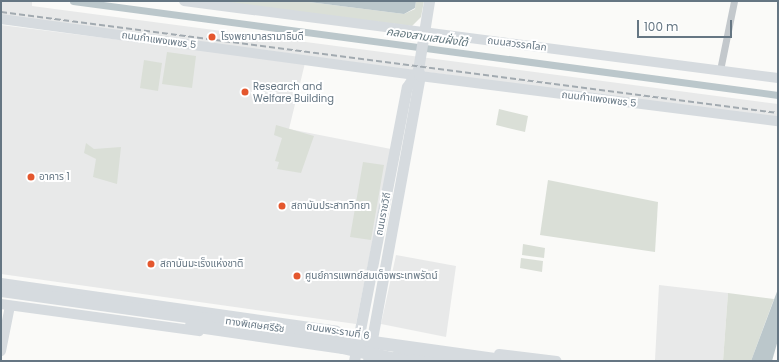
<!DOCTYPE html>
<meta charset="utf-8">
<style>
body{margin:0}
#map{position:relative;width:779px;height:362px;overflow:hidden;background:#fafaf8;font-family:Poppins,"Noto Sans Thai",sans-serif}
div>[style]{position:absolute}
.built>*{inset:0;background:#e8e9e9}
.green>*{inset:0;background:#dadfd7}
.water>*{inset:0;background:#bbc7cb}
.canal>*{height:7px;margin:-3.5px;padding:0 3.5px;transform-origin:3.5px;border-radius:3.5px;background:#bbc7cb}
.street>*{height:7px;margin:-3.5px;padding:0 3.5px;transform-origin:3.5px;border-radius:3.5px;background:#c3c8cc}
.secondary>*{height:10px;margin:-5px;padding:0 5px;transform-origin:5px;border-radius:5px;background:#d6dbdf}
.primary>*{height:11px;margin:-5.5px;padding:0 5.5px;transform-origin:5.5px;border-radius:5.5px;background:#d6dbdf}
.highway>*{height:13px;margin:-6.5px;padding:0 6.5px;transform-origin:6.5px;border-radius:6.5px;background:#d6dbdf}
.rail>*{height:2px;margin-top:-1px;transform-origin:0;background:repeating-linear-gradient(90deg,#a2aab0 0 6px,transparent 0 9px)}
.dots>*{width:11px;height:11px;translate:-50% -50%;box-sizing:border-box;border:2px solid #fff;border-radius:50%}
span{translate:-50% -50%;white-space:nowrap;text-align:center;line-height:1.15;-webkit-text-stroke:4px #fff;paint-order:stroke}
.poi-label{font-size:10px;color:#657683}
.left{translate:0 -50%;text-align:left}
.street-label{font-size:10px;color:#657683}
.water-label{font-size:11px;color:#60757c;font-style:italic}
.frame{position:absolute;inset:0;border:2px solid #657683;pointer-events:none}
.scale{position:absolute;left:637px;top:20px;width:95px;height:18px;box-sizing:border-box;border:2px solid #657683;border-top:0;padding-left:5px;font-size:12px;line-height:14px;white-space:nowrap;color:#657683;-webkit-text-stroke:3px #fff;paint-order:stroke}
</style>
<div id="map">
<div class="built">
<div style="clip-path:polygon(1px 1px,32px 1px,32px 6px,778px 104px,778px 119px,1px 15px)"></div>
<div style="clip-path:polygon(1px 25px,305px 63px,289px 129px,391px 149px,356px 324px,1px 274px)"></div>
<div style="clip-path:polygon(396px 255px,456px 266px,446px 337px,381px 324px)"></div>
<div style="clip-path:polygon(659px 285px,728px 293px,723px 361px,655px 360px)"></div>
</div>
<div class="green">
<div style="clip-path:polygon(209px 1px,301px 1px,404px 14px,415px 9px,416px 1px,424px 1px,421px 17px,412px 26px)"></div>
<div style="clip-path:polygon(167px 52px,196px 56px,192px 88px,162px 84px)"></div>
<div style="clip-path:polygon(144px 60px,162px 63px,158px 91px,140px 88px)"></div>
<div style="clip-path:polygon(499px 109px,528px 116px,525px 132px,496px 125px)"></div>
<div style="clip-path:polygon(276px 125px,314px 136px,301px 173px,277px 169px,279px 162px,275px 161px,282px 138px,274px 135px)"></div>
<div style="clip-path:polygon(86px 143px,94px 149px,121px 147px,117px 184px,93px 177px,96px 159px,84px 153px)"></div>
<div style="clip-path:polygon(363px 162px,384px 165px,371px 240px,350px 237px)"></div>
<div style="clip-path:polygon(548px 180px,658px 202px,655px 252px,540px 235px)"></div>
<div style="clip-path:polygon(523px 244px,545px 248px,544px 258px,522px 255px)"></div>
<div style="clip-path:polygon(521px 258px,543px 261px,542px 272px,520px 268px)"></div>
<div style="clip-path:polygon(728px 293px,774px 299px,751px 361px,723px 361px)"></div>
</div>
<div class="water">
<div style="clip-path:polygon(301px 1px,401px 2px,416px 1px,415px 8px,404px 14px)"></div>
<div style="clip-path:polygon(778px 289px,778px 340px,772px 361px,751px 361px)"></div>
</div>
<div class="canal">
<div style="left:73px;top:1px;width:711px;rotate:7.59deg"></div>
</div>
<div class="street">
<div style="left:720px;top:70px;width:70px;rotate:-78.5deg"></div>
</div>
<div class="secondary">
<div style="left:184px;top:1px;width:599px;rotate:7.39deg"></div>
<div style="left:1px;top:19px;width:416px;rotate:7.7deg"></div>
<div style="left:420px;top:76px;width:361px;rotate:7.2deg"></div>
<div style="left:1px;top:283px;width:339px;rotate:8.1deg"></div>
<div style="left:1px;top:304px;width:200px;rotate:7.8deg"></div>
<div style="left:1px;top:351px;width:46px;rotate:-78.7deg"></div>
<div style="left:499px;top:354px;width:58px;rotate:6.9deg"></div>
<div style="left:396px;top:356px;width:52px;rotate:5.5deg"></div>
</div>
<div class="primary">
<div style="left:354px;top:361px;width:279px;rotate:-79.1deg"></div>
<div style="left:407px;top:87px;width:20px;rotate:-57deg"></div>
<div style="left:368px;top:361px;width:290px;rotate:-79.7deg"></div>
<div style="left:420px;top:76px;width:6px;rotate:-108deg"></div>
<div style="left:418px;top:70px;width:70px;rotate:-80.9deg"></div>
</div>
<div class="highway">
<div style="left:1px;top:290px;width:513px;rotate:7.96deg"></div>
<div style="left:191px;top:325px;width:153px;rotate:8.3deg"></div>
<div style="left:342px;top:347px;width:64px;rotate:12.7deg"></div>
</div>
<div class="rail">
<div style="left:1px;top:12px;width:784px;rotate:7.41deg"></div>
</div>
<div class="dots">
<div style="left:212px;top:37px;background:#e4572e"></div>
<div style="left:245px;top:92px;background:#e4572e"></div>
<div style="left:31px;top:177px;background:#e4572e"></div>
<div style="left:282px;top:206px;background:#e4572e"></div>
<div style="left:151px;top:264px;background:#e4572e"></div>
<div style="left:297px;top:276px;background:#e4572e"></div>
</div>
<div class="poi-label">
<span class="left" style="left:221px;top:37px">โรงพยาบาลรามาธิบดี</span>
<span class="left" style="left:253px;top:92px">Research and<br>Welfare Building</span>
<span class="left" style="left:39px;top:177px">อาคาร 1</span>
<span class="left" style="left:291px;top:206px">สถาบันประสาทวิทยา</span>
<span class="left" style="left:160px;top:264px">สถาบันมะเร็งแห่งชาติ</span>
<span class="left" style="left:305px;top:276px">ศูนย์การแพทย์สมเด็จพระเทพรัตน์</span>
</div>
<div class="street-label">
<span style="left:159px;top:40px;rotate:8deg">ถนนกำแพงเพชร 5</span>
<span style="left:517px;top:44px;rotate:7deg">ถนนสวรรคโลก</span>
<span style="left:599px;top:99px;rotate:7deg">ถนนกำแพงเพชร 5</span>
<span style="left:383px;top:214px;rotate:-79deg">ถนนราชวิถี</span>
<span style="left:255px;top:325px;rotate:8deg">ทางพิเศษศรีรัช</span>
<span style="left:338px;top:331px;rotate:9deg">ถนนพระรามที่ 6</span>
</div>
<div class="water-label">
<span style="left:427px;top:37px;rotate:8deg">คลองสามเสนฝั่งใต้</span>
</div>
<div class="frame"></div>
<div class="scale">100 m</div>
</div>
